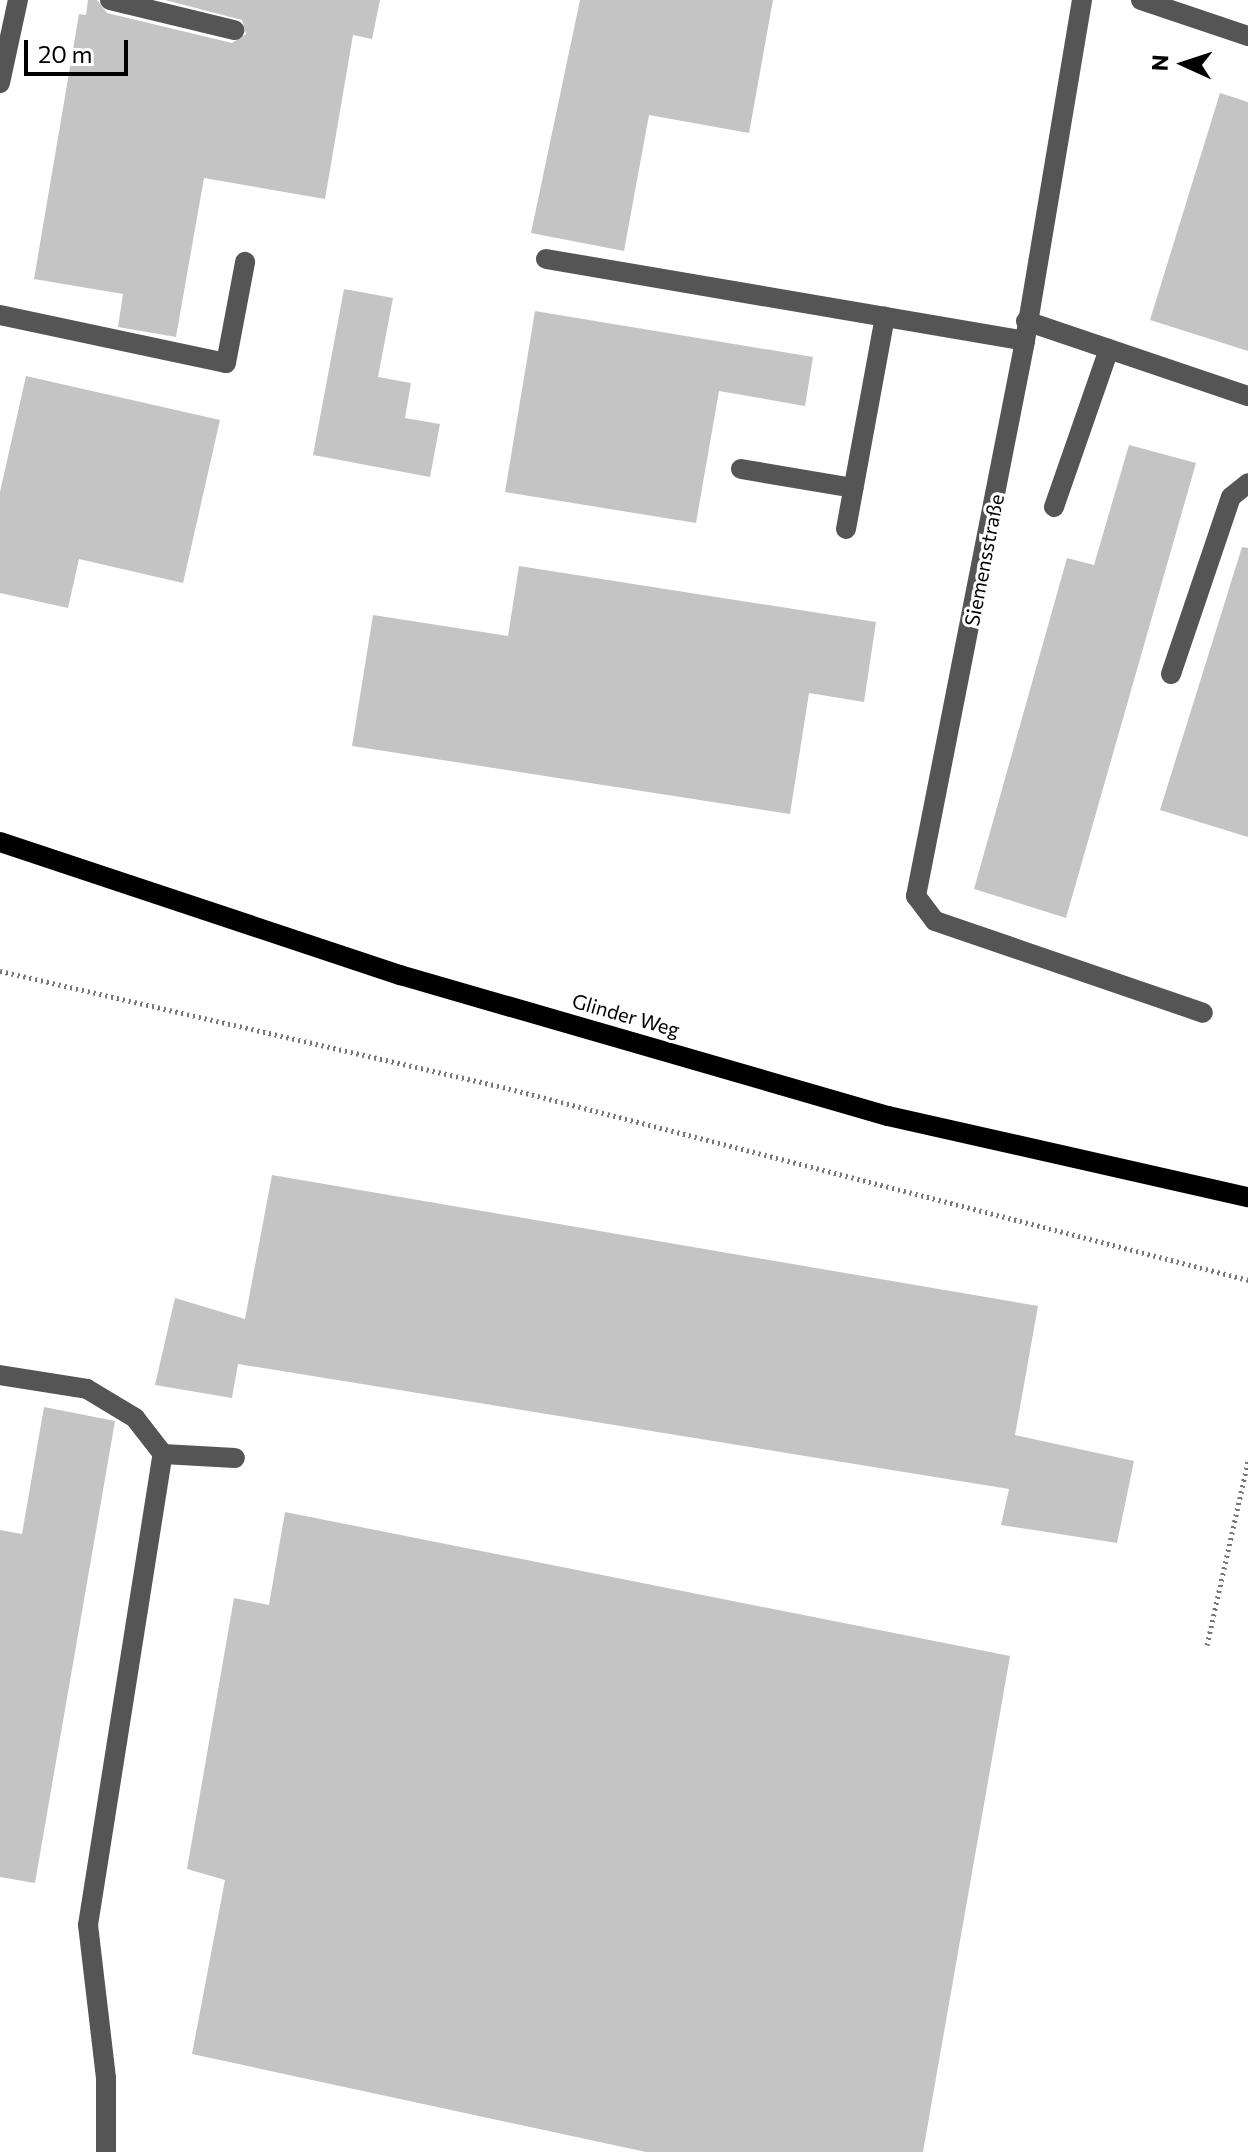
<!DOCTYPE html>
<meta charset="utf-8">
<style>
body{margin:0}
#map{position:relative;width:1248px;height:2152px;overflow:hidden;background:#fff;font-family:Commissioner,sans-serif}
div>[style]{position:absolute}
.building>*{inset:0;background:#c4c4c4}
.path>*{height:5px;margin-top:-2.5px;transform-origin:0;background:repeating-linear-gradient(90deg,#777 0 2px,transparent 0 6px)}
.minor>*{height:20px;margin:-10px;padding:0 10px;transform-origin:10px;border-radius:10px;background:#555}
.major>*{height:20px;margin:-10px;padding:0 10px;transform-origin:10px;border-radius:10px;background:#000}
span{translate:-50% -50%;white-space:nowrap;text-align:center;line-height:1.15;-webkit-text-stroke:6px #fff;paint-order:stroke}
.street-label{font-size:20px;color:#000}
.north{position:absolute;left:1144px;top:24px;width:80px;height:80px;-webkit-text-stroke:6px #fff;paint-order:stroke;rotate:273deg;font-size:22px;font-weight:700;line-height:32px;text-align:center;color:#000}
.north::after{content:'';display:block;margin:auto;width:28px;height:36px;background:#000;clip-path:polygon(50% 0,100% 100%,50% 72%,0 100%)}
.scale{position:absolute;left:24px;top:40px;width:104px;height:36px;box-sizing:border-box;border:4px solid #000;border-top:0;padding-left:10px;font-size:24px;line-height:28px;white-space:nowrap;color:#000;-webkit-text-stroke:6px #fff;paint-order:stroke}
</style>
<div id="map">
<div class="building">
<div style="clip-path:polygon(88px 0,97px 0,107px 13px,232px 43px,246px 34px,242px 20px,165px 0,380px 0,372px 39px,353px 35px,325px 199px,204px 178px,176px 337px,118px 327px,123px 294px,34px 279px,79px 14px,86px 15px)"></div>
<div style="clip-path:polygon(580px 0,773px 0,749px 133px,649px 115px,624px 251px,531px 233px)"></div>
<div style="clip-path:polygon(1220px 93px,1248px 102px,1248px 351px,1150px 320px)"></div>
<div style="clip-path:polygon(344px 289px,393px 298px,378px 377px,411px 383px,405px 418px,440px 424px,430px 477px,313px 455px)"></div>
<div style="clip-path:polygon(535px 311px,813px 357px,805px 406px,719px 391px,696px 523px,505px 492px)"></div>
<div style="clip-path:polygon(26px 376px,220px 420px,183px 583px,79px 559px,68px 608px,0 593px,0 492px)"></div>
<div style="clip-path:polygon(1129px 445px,1196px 463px,1066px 918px,974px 889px,1067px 558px,1094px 565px)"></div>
<div style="clip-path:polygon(1242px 547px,1248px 548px,1248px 837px,1160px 810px)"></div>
<div style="clip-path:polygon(519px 566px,876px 622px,864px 702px,809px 693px,790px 814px,352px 746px,373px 615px,508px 636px)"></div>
<div style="clip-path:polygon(272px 1175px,1038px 1306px,1015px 1435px,1134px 1461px,1117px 1543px,1001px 1525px,1009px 1489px,238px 1364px,232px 1398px,155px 1385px,175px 1298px,245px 1319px)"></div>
<div style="clip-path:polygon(44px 1407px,115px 1421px,35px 1883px,0 1877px,0 1530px,22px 1534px)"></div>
<div style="clip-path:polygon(285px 1512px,1010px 1656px,923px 2152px,646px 2152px,192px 2054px,225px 1880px,187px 1869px,234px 1598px,269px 1605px)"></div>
</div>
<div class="path">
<div style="left:0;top:971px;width:516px;rotate:12.99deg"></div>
<div style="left:503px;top:1087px;width:770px;rotate:14.52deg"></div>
<div style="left:1207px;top:1645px;width:189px;rotate:-77.4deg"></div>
</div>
<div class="minor">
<div style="left:110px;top:0;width:128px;rotate:13.6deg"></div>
<div style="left:1082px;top:0;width:346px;rotate:99.5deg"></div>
<div style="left:1025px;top:341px;width:566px;rotate:101.11deg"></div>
<div style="left:916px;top:896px;width:31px;rotate:53deg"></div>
<div style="left:935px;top:921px;width:283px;rotate:18.9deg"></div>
<div style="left:1141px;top:0;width:113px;rotate:18.6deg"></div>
<div style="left:0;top:83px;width:85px;rotate:-77.8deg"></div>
<div style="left:546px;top:259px;width:486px;rotate:9.7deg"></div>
<div style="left:0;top:315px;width:231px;rotate:12deg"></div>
<div style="left:226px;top:363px;width:103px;rotate:-79.3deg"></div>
<div style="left:1026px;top:321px;width:234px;rotate:18.7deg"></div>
<div style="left:741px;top:469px;width:114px;rotate:9.6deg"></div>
<div style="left:1054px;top:507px;width:167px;rotate:-70.8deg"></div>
<div style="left:846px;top:529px;width:216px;rotate:-79.6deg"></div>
<div style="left:1171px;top:674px;width:187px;rotate:-71.3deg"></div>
<div style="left:1231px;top:497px;width:22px;rotate:-39deg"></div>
<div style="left:0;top:1375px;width:88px;rotate:9.1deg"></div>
<div style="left:87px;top:1389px;width:56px;rotate:31.1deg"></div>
<div style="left:135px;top:1418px;width:46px;rotate:52.1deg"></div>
<div style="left:106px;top:2152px;width:74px;rotate:-90deg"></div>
<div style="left:106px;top:2078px;width:154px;rotate:-96.7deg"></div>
<div style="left:88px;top:1925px;width:477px;rotate:-81deg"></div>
<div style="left:163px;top:1454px;width:72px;rotate:3.2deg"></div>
</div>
<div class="major">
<div style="left:0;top:842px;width:422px;rotate:18.4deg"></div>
<div style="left:400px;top:975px;width:508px;rotate:16.12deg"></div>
<div style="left:888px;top:1116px;width:369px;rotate:12.7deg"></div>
</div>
<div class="street-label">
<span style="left:984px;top:560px;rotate:-79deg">Siemensstraße</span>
<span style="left:626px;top:1015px;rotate:16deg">Glinder Weg</span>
</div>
<div class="north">N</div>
<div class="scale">20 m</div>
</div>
